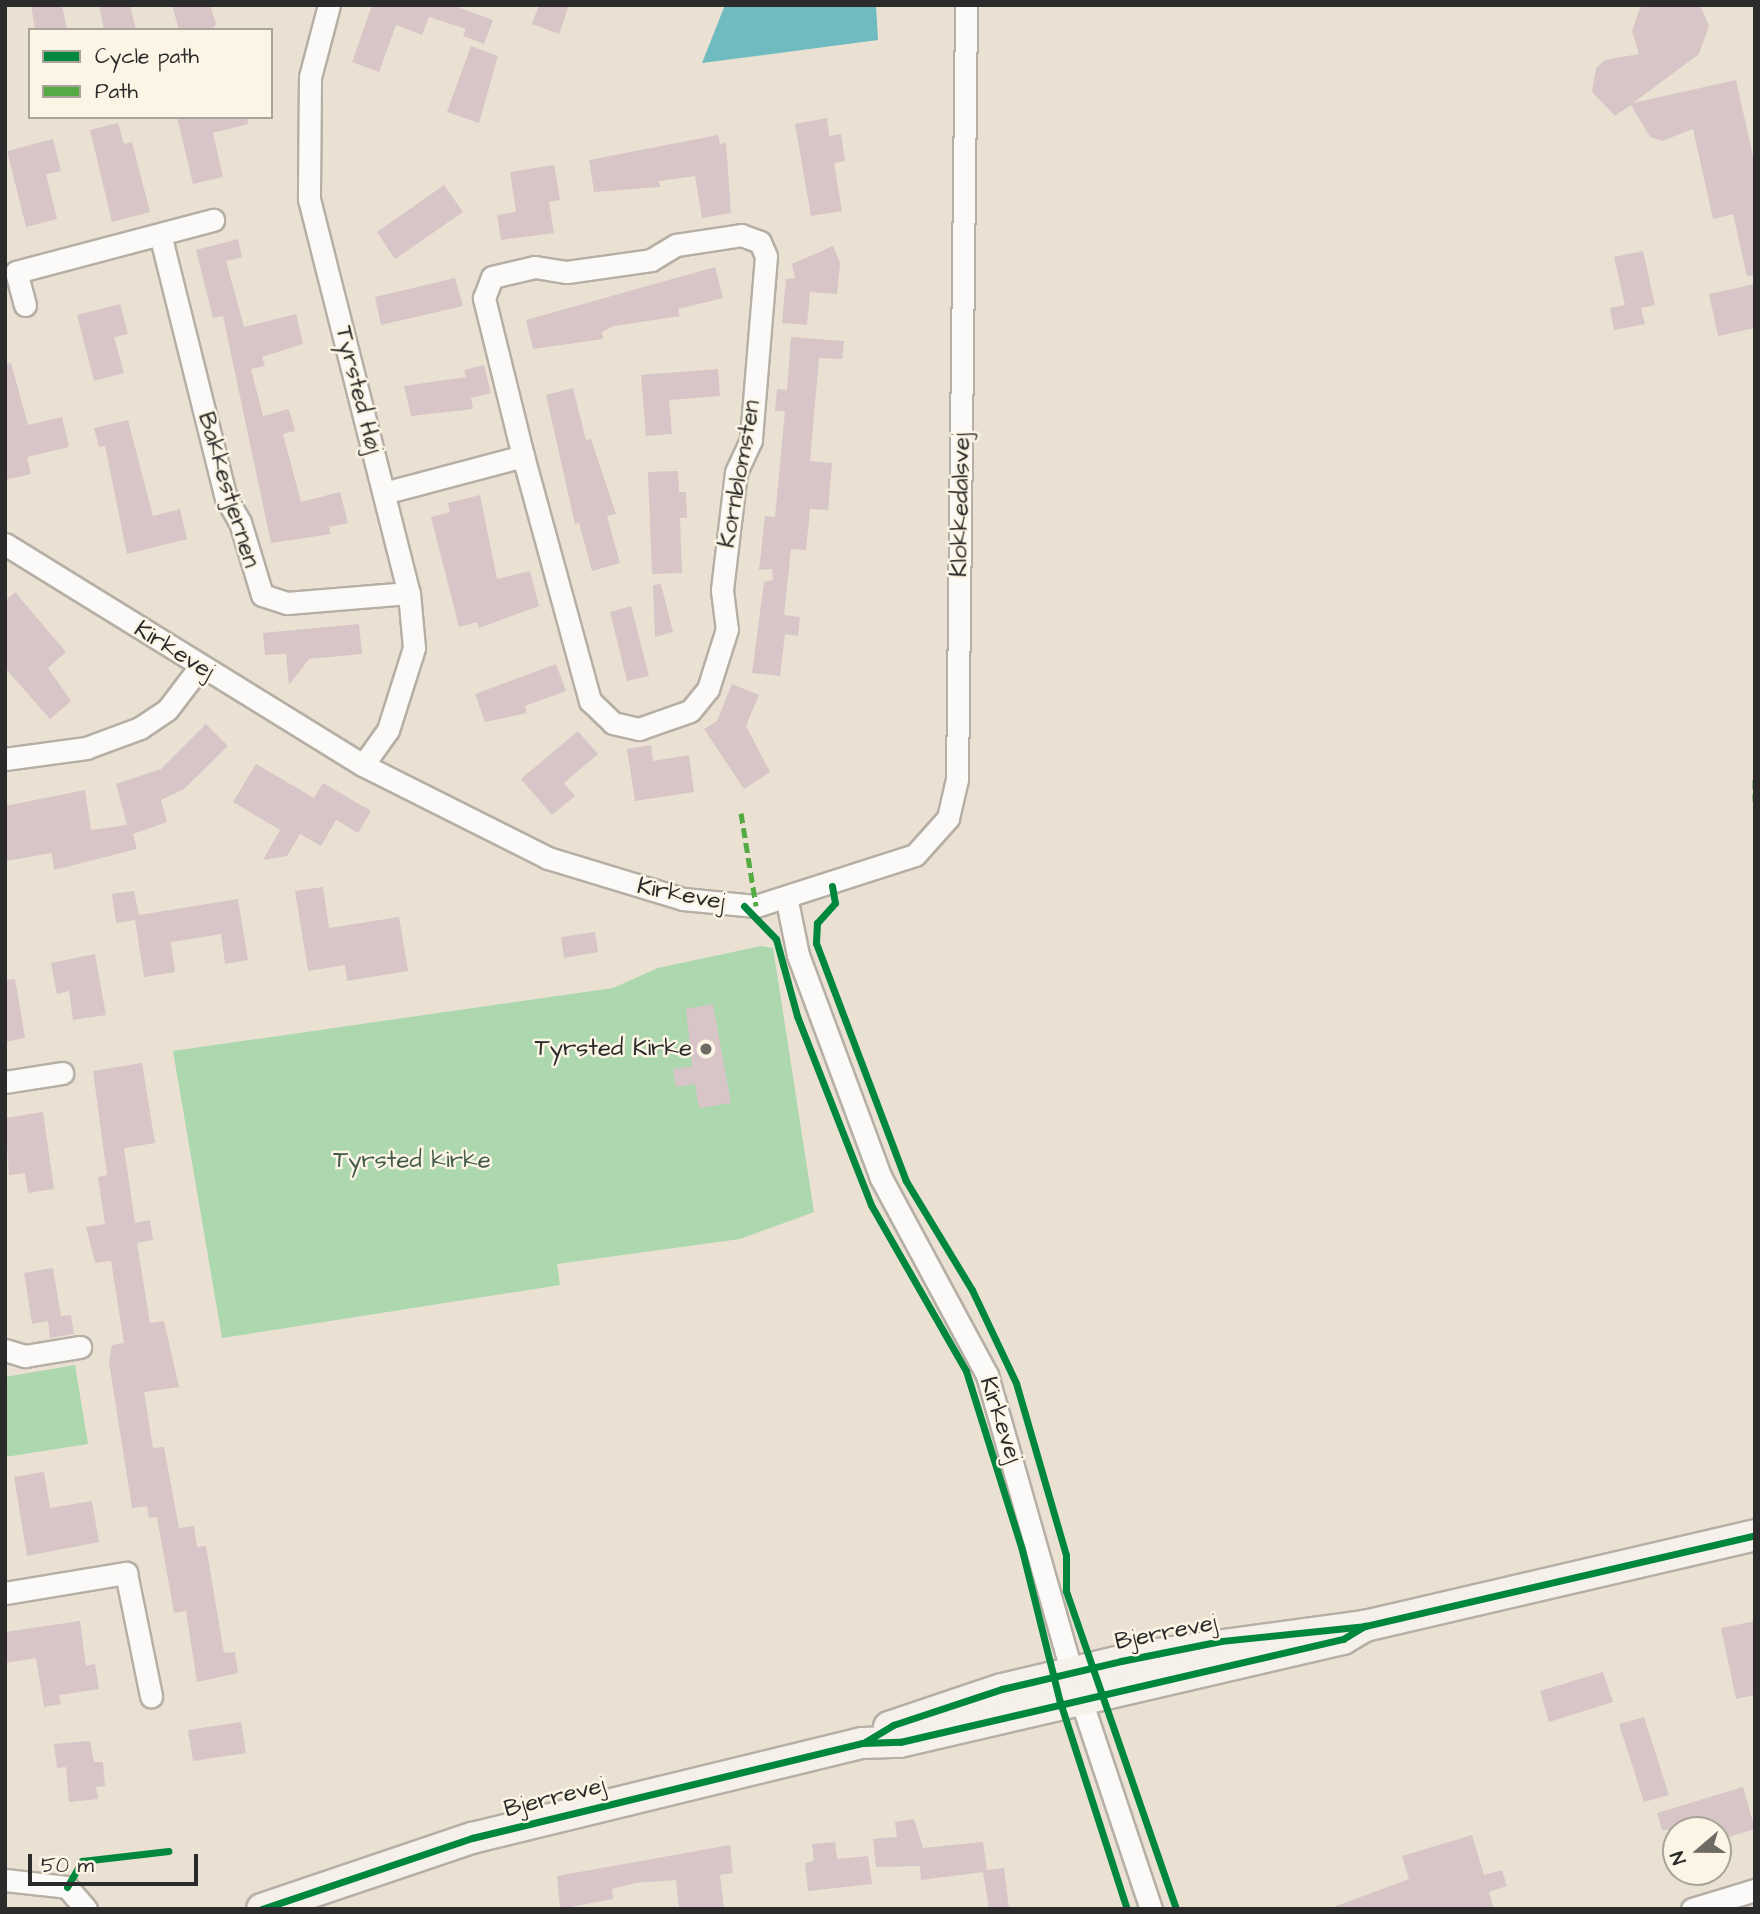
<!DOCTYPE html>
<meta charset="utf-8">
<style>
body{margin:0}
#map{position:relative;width:1760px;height:1914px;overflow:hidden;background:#eae1d2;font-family:"Architects Daughter",sans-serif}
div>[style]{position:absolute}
.green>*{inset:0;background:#add7af}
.water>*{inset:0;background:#70bbbf}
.building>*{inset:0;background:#d7c5c8}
.roads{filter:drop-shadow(2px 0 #b5afa5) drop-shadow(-2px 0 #b5afa5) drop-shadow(0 2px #b5afa5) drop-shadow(0 -2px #b5afa5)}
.street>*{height:21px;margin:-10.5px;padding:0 10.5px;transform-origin:10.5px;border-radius:10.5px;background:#fcfaf8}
.secondary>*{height:30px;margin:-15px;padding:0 15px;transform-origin:15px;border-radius:15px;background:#f5f0ea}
.quiet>*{height:5px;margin-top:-2.5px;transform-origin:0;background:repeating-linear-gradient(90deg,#54ab44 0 10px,transparent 0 15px)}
.cycleway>*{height:7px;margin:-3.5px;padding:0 3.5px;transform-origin:3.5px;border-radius:3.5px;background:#00873e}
.dots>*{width:19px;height:19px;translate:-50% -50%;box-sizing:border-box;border:4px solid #fcf5e5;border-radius:50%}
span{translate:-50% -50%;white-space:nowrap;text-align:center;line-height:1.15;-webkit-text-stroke:5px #fcf5e5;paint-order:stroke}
.street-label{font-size:24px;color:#2b2b2b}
.poi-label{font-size:24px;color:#2b2b2b}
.right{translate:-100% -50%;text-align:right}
.park-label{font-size:24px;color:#435c4a}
.frame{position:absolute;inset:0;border:7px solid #2b2b2b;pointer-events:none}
.legend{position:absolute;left:28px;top:28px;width:245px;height:91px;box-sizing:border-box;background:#fcf5e5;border:2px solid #a8a49b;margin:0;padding:9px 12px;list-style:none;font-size:21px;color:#2b2b2b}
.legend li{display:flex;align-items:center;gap:14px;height:35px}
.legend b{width:35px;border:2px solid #a8a49b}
.north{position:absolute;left:1662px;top:1816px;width:70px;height:70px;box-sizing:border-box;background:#fcf5e5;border:2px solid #a8a49b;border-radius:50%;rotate:250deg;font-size:19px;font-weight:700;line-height:28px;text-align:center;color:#2b2b2b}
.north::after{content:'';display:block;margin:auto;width:24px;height:32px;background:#6e6b65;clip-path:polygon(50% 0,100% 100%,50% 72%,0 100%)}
.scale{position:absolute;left:28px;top:1854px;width:170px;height:32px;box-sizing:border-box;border:4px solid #2b2b2b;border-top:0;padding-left:9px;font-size:21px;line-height:24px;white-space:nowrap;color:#2b2b2b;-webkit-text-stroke:5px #fcf5e5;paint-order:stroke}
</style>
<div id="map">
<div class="green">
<div style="clip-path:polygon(761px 946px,773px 948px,814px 1212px,740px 1239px,557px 1264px,560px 1285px,222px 1338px,173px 1051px,613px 988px,658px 968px)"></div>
<div style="clip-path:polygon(75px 1365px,88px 1444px,5px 1457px,5px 1377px)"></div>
</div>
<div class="water">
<div style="clip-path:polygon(725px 5px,876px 5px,878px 40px,702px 63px)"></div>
</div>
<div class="building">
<div style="clip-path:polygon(31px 5px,62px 5px,67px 30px,35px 30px)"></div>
<div style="clip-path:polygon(99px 5px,130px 5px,136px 30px,104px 30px)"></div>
<div style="clip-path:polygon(172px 5px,210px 5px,216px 24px,212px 30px,179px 30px)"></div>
<div style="clip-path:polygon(372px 5px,452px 5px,493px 20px,484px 44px,463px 36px,466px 29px,429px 17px,422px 35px,396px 25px,379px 72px,352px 62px)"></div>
<div style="clip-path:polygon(539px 5px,569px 5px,559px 34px,532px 24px)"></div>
<div style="clip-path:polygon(1641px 5px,1700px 5px,1709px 26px,1699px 54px,1633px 103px,1736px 80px,1755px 165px,1755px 275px,1747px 276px,1733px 214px,1713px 219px,1693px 129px,1662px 141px,1650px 137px,1631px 105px,1615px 116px,1592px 92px,1596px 68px,1605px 60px,1639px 54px,1632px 31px)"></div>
<div style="clip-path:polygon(471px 46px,498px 56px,479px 123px,447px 112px)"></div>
<div style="clip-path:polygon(177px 117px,247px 117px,248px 124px,213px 133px,223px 177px,193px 184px)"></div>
<div style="clip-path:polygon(827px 118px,829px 136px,841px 134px,845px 161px,834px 163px,842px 211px,811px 216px,795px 124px)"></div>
<div style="clip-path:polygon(118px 123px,124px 144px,132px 142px,150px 212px,112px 222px,90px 130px)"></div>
<div style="clip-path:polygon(718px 135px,720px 144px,726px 143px,731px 213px,702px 218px,695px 176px,659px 181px,660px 187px,594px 192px,589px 160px)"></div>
<div style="clip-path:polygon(53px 139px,61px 171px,46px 174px,57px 219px,26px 227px,7px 151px)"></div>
<div style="clip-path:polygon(554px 165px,560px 200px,549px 202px,554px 233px,501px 240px,497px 215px,516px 212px,510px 172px)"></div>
<div style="clip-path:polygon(444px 185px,463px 212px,395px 259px,377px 232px)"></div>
<div style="clip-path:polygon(238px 239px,242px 257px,226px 261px,244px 327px,296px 314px,303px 344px,262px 357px,265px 366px,251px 369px,263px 416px,289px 409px,295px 431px,283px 434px,301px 502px,340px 492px,348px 523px,329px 527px,331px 534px,271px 543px,223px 316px,213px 318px,196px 250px)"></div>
<div style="clip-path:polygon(833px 246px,840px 263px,837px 294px,810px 292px,807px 325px,782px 323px,786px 279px,795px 278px,792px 264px)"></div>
<div style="clip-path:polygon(1643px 251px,1655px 305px,1641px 308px,1645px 324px,1614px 330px,1610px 308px,1625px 305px,1614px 257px)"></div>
<div style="clip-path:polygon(715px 267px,723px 298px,678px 309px,680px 316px,614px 326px,602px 332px,603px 339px,533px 349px,526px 320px)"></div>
<div style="clip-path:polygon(455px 278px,463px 306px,381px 325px,375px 297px)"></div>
<div style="clip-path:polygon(1755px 284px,1755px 328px,1718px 336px,1709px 294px)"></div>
<div style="clip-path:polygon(120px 304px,128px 334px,114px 337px,124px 373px,94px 381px,77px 315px)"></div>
<div style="clip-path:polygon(791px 337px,844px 341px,842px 359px,819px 358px,810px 461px,832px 463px,828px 510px,810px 509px,806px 550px,791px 549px,784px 615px,800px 617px,798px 636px,785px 634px,780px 676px,752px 673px,764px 582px,773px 580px,772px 569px,759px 570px,765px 516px,775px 517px,785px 411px,775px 411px,777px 389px,787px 390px)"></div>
<div style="clip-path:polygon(11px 363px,28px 425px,62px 417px,69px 447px,27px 457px,31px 474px,5px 480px,5px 364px)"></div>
<div style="clip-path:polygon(484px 365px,491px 393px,471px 398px,473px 409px,411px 416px,404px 386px,466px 377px,464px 370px)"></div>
<div style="clip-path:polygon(718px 369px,720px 396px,669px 400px,672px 434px,646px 436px,641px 375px)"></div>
<div style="clip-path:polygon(573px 388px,586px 440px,591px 439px,616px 514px,607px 516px,620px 563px,592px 571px,579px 523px,575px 524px,546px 395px)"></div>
<div style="clip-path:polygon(128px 420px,153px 516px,180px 509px,187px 539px,127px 554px,105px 446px,99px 447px,94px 428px)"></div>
<div style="clip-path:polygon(678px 471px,679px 492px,686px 492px,687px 518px,680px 518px,682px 573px,652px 574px,648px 472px)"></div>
<div style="clip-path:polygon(480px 495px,497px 579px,530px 571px,539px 606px,479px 628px,477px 622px,459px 627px,431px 517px,450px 512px,448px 503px)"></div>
<div style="clip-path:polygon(661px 584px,673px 632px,655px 637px,653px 585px)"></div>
<div style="clip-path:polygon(15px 592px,66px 652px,48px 668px,71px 701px,50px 719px,5px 668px,5px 601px)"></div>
<div style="clip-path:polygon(631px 606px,649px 676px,627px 681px,610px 612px)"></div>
<div style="clip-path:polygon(359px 624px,362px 654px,309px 659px,289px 685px,286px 654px,265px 655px,263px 633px)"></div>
<div style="clip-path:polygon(556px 664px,566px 691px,525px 706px,527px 713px,485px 722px,475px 694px)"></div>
<div style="clip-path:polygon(732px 684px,759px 695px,746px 726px,770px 772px,744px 789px,704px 729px,717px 721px)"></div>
<div style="clip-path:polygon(206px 724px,228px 746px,184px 789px,161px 800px,167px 822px,133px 834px,137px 849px,54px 870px,52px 853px,5px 861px,5px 806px,85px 790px,91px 830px,127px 825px,116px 784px,161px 769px)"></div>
<div style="clip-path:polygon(578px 731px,598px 754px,564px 783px,575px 796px,552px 815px,521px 779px)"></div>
<div style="clip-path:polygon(651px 745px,653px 761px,689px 755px,694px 792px,635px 801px,627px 749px)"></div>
<div style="clip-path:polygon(256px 764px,314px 798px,323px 783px,371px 811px,358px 833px,336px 820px,321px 846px,300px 834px,287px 856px,263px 860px,280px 830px,233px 802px)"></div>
<div style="clip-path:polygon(323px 887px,329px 928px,399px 917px,408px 971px,347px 981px,345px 965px,308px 971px,295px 891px)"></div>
<div style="clip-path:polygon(134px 891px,139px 915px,238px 899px,248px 960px,225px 964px,221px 934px,171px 942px,175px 972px,144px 977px,135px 920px,116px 923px,112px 894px)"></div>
<div style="clip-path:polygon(595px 932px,598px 952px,564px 958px,561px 937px)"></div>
<div style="clip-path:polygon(95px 954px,106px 1015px,73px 1020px,69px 991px,57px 994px,51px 963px)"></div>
<div style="clip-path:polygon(15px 979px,25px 1038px,5px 1042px,5px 980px)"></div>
<div style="clip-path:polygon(713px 1004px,731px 1103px,699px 1108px,695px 1084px,676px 1087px,673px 1069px,692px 1066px,686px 1009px)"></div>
<div style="clip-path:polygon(142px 1063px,155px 1143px,124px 1148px,135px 1223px,150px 1220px,153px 1240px,137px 1243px,150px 1323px,164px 1321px,179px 1387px,144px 1392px,153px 1448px,164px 1447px,179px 1528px,194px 1526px,197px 1547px,206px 1546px,224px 1653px,235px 1652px,238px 1673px,197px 1682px,186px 1611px,174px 1613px,157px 1517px,149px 1518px,147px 1506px,132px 1508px,109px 1362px,112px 1345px,124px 1343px,111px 1261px,95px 1263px,86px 1227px,105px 1224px,98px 1177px,107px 1175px,93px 1071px)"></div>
<div style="clip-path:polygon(43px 1112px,54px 1189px,28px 1193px,25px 1173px,9px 1175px,5px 1118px)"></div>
<div style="clip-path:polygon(53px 1268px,61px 1316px,71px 1315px,74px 1334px,50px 1338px,48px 1321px,32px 1324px,24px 1273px)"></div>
<div style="clip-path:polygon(44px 1472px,50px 1508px,92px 1501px,99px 1542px,27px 1556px,14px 1477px)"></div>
<div style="clip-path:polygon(80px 1621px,86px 1666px,95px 1664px,99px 1689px,59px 1695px,61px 1704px,44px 1707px,36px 1658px,5px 1663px,5px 1632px)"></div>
<div style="clip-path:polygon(1755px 1621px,1755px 1695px,1736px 1699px,1721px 1628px)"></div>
<div style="clip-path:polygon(1603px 1672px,1613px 1702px,1549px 1722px,1540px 1691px)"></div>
<div style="clip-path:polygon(1644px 1717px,1669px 1795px,1644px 1802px,1619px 1724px)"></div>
<div style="clip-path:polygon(241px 1722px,246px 1753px,193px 1761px,188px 1730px)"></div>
<div style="clip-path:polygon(90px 1741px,94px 1762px,103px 1762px,105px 1786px,96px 1787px,98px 1799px,69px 1802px,66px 1767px,57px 1768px,54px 1744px)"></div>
<div style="clip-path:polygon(1743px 1787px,1755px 1829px,1718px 1840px,1718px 1830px,1662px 1830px,1657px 1813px)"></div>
<div style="clip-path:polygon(914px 1819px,923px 1848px,983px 1842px,987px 1870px,1004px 1868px,1009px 1909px,989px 1909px,983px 1872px,921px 1880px,920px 1866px,876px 1867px,873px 1839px,897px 1837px,895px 1822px)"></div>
<div style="clip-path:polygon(1472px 1835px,1484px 1875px,1502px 1870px,1507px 1886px,1489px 1892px,1494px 1909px,1328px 1909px,1409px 1879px,1402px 1856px)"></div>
<div style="clip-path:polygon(835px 1842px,837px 1859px,868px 1856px,872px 1884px,808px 1891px,805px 1863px,814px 1861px,812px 1844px)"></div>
<div style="clip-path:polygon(730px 1845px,733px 1873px,720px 1875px,724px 1909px,679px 1909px,676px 1880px,635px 1883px,612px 1889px,613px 1899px,560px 1909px,557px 1876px)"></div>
</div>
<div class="roads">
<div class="street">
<div style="left:329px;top:5px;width:74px;rotate:104.8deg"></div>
<div style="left:310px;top:77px;width:122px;rotate:90.5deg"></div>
<div style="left:309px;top:199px;width:406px;rotate:75.8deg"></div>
<div style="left:409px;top:593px;width:55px;rotate:84.8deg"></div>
<div style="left:414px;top:648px;width:86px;rotate:107.6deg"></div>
<div style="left:388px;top:730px;width:43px;rotate:125.5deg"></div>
<div style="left:161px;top:238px;width:268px;rotate:76deg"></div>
<div style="left:226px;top:498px;width:28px;rotate:60deg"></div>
<div style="left:240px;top:522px;width:76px;rotate:73.2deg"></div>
<div style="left:262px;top:595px;width:26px;rotate:18deg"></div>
<div style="left:287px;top:603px;width:122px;rotate:-4.7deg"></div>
<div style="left:25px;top:305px;width:34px;rotate:-105deg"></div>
<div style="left:16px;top:272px;width:204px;rotate:-14.8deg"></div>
<div style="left:384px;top:493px;width:144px;rotate:-14.9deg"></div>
<div style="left:523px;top:456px;width:163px;rotate:-103.9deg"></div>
<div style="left:484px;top:298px;width:22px;rotate:-69deg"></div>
<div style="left:492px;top:277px;width:44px;rotate:-13.1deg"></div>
<div style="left:535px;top:267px;width:32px;rotate:9deg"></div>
<div style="left:567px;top:272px;width:85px;rotate:-8.1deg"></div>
<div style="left:651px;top:260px;width:29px;rotate:-31deg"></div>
<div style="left:676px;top:245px;width:66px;rotate:-8.7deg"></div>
<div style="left:741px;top:235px;width:20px;rotate:20deg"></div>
<div style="left:760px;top:242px;width:15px;rotate:67deg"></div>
<div style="left:766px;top:256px;width:185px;rotate:94.7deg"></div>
<div style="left:751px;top:440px;width:35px;rotate:115deg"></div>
<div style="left:736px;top:472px;width:119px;rotate:96.8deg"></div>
<div style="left:722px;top:590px;width:39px;rotate:83deg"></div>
<div style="left:727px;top:629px;width:63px;rotate:107.6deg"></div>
<div style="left:708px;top:689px;width:28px;rotate:129deg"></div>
<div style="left:690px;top:711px;width:54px;rotate:160.6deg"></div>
<div style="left:639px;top:729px;width:27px;rotate:-167deg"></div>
<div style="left:613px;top:723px;width:32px;rotate:-136deg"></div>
<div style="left:590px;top:701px;width:254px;rotate:-105.3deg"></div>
<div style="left:5px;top:544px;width:421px;rotate:31.7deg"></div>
<div style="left:363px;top:765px;width:207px;rotate:26.7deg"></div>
<div style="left:548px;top:858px;width:141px;rotate:16.9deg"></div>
<div style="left:683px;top:899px;width:73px;rotate:5.5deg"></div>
<div style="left:756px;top:906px;width:167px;rotate:-17.8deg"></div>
<div style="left:915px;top:855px;width:50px;rotate:-48.3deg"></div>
<div style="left:948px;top:818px;width:39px;rotate:-77deg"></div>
<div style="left:957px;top:780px;width:775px;rotate:-89.33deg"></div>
<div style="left:5px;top:759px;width:82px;rotate:-7.7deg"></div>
<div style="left:86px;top:748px;width:58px;rotate:-20.3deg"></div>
<div style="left:140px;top:728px;width:32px;rotate:-34deg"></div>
<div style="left:167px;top:710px;width:53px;rotate:-52.7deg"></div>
<div style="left:787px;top:901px;width:55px;rotate:78.5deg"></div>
<div style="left:798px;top:955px;width:238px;rotate:69.6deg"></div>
<div style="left:881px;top:1178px;width:224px;rotate:61.7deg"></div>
<div style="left:987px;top:1375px;width:310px;rotate:74.1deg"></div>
<div style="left:1072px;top:1673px;width:249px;rotate:71.5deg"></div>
<div style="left:5px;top:1082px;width:58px;rotate:-9deg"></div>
<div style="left:5px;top:1350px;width:21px;rotate:17deg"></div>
<div style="left:25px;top:1356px;width:56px;rotate:-9.3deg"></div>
<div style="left:5px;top:1593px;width:123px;rotate:-9.4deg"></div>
<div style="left:126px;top:1573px;width:126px;rotate:78.5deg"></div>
<div style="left:5px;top:1880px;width:62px;rotate:6.4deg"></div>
<div style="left:67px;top:1887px;width:29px;rotate:49deg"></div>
<div style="left:1692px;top:1909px;width:66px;rotate:-16.8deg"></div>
</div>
<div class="secondary">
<div style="left:889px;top:1727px;width:119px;rotate:-18.6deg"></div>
<div style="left:1002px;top:1689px;width:144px;rotate:-13.3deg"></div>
<div style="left:1142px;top:1656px;width:225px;rotate:-7.7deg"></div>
<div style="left:1365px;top:1626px;width:400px;rotate:-13.1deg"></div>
<div style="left:262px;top:1909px;width:222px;rotate:-18.7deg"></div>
<div style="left:472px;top:1838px;width:401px;rotate:-13.7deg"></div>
<div style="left:862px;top:1743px;width:38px;rotate:-2deg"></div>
<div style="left:900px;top:1742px;width:455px;rotate:-13.1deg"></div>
<div style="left:1343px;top:1639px;width:26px;rotate:-31deg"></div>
</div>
</div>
<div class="quiet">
<div style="left:1755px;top:779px;width:22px;rotate:90deg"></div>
<div style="left:741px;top:813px;width:94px;rotate:80.8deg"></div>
</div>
<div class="cycleway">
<div style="left:832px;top:886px;width:17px;rotate:80deg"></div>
<div style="left:835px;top:903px;width:27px;rotate:132deg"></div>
<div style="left:817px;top:923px;width:20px;rotate:93deg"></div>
<div style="left:816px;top:943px;width:254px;rotate:69.3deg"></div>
<div style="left:906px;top:1181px;width:127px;rotate:58.8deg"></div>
<div style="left:972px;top:1290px;width:103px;rotate:64.7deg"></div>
<div style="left:1016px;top:1383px;width:179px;rotate:73.8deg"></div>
<div style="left:1066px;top:1555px;width:36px;rotate:90deg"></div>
<div style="left:1066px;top:1591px;width:336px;rotate:70.9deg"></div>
<div style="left:744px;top:906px;width:46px;rotate:45.9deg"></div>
<div style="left:776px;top:939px;width:80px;rotate:74.7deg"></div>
<div style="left:797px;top:1016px;width:203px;rotate:68.6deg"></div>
<div style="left:871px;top:1205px;width:191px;rotate:60.2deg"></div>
<div style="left:966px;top:1371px;width:188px;rotate:72.6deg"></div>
<div style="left:1022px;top:1550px;width:157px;rotate:76deg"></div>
<div style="left:1060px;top:1702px;width:218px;rotate:72.1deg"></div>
<div style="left:865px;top:1742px;width:33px;rotate:-31deg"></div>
<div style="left:893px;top:1725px;width:115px;rotate:-18.3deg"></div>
<div style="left:1002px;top:1689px;width:122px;rotate:-13.2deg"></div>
<div style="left:1121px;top:1661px;width:102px;rotate:-11.3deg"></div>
<div style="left:1221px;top:1641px;width:145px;rotate:-5.9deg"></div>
<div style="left:1365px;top:1626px;width:400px;rotate:-13.1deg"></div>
<div style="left:67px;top:1887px;width:30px;rotate:-60deg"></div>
<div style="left:82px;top:1861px;width:87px;rotate:-6.6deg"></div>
<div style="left:262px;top:1909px;width:222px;rotate:-18.7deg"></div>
<div style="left:472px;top:1838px;width:401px;rotate:-13.7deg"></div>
<div style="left:862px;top:1743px;width:38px;rotate:-2deg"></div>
<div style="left:900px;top:1742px;width:455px;rotate:-13.1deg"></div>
<div style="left:1343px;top:1639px;width:26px;rotate:-31deg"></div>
</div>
<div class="dots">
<div style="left:706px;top:1049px;background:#6e6b65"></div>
</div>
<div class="street-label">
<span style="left:358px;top:390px;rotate:76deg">Tyrsted Høj</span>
<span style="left:740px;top:474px;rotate:-80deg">Kornblomsten</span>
<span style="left:228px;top:490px;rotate:73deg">Bakkestjernen</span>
<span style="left:961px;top:505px;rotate:-89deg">Klokkedalsvej</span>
<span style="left:174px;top:651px;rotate:32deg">Kirkevej</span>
<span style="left:681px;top:895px;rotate:11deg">Kirkevej</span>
<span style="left:1000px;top:1420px;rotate:72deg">Kirkevej</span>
<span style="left:1166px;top:1633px;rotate:-11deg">Bjerrevej</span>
<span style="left:555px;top:1798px;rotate:-14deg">Bjerrevej</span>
</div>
<div class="poi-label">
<span class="right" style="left:692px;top:1049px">Tyrsted Kirke</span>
</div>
<div class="park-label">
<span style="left:412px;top:1161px">Tyrsted kirke</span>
</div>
<div class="frame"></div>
<ul class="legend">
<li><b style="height:9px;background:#00873e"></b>Cycle path</li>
<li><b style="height:9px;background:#54ab44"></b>Path</li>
</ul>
<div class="north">N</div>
<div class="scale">50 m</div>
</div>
